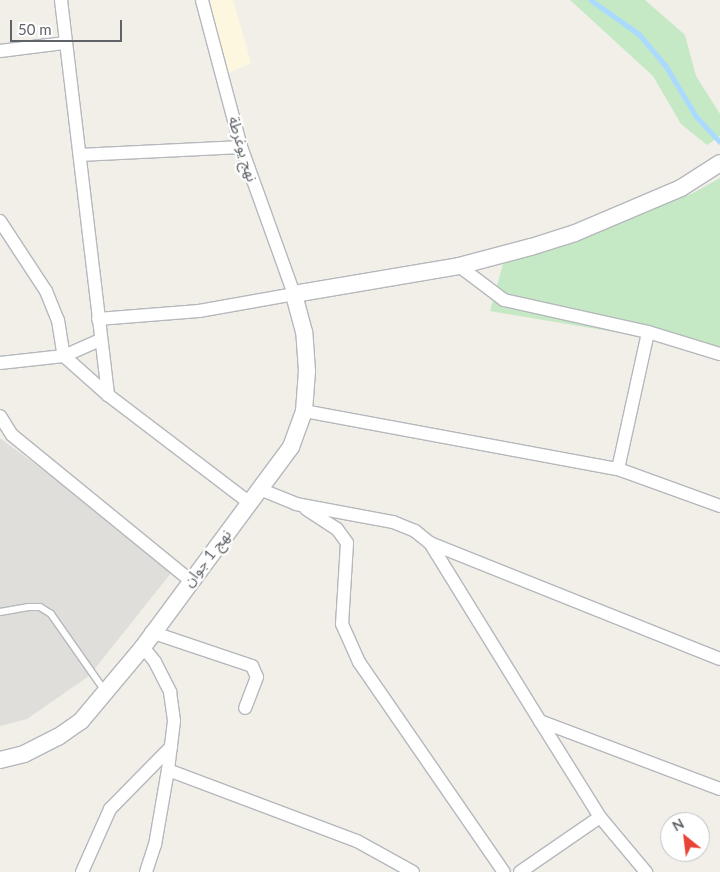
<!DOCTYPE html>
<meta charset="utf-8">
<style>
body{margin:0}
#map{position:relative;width:720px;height:872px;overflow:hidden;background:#f1efe8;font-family:Lato,"Noto Sans Arabic",sans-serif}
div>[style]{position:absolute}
.commercial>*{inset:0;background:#fef7e0}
.industrial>*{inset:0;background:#e0deda}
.green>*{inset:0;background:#c5e8c5}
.stream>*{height:4.5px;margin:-2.25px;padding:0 2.25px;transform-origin:2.25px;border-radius:2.25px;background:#aadaff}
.roads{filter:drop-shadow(1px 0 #b5b8bc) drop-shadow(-1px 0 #b5b8bc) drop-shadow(0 1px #b5b8bc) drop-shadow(0 -1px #b5b8bc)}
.service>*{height:6px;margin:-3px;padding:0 3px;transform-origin:3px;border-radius:3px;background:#fff}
.minor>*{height:12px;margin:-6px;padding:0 6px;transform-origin:6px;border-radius:6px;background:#fff}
.tertiary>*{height:16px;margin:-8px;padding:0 8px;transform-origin:8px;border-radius:8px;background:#fff}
span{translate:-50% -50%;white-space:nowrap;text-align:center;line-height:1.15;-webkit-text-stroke:4.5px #fff;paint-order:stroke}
.street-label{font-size:15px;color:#5f6368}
.north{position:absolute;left:660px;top:812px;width:50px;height:50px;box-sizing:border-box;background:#fff;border:1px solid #bfc1c3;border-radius:50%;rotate:331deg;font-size:14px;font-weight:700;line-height:20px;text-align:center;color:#5f6368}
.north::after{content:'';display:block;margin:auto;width:18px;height:22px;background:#ea4335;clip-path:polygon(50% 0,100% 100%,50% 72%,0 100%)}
.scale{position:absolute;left:10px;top:20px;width:112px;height:22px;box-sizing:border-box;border:2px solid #5f6368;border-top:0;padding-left:6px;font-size:15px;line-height:18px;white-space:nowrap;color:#5f6368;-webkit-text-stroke:4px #fff;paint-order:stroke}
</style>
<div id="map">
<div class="commercial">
<div style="clip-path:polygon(202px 0,233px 0,251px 63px,225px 75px)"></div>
</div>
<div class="industrial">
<div style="clip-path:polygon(0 438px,175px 568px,89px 676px,27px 719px,0 726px)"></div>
</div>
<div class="green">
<div style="clip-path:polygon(570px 0,645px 0,685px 35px,696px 76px,720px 114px,720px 136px,707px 145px,681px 124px,653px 76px)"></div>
<div style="clip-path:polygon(720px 178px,720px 361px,638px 336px,490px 311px,503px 264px,596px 233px,693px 193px)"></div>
</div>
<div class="stream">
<div style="left:591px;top:0;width:59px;rotate:35.3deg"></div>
<div style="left:639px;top:34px;width:42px;rotate:49.8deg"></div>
<div style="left:666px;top:66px;width:58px;rotate:59deg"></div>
<div style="left:696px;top:116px;width:35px;rotate:47deg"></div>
</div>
<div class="roads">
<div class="service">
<div style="left:0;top:612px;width:29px;rotate:-10deg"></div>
<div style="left:29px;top:607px;width:11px"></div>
<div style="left:40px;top:607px;width:13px;rotate:32deg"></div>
<div style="left:51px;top:614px;width:94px;rotate:55deg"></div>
</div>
<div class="minor">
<div style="left:61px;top:0;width:398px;rotate:83.2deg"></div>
<div style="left:0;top:51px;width:64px;rotate:-7.1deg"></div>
<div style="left:80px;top:155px;width:161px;rotate:-2.8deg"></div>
<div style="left:0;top:221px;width:84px;rotate:56.7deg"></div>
<div style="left:46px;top:291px;width:31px;rotate:68deg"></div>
<div style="left:58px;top:320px;width:36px;rotate:81deg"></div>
<div style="left:64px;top:356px;width:59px;rotate:41.6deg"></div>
<div style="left:108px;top:395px;width:178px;rotate:37.3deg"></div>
<div style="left:459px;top:266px;width:56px;rotate:37.1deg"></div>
<div style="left:504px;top:300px;width:148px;rotate:12.5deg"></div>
<div style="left:648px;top:332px;width:75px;rotate:17deg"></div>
<div style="left:98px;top:319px;width:101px;rotate:-4.5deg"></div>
<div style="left:199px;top:311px;width:97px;rotate:-10.1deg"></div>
<div style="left:294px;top:294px;width:156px;rotate:-109.8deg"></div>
<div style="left:241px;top:147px;width:152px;rotate:-104.9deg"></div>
<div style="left:0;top:363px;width:64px;rotate:-6.2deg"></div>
<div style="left:64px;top:356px;width:39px;rotate:-24deg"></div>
<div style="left:304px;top:411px;width:319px;rotate:10.5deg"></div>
<div style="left:618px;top:469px;width:109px;rotate:19.9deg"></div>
<div style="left:0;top:416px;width:22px;rotate:58deg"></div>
<div style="left:12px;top:435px;width:230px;rotate:39.2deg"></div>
<div style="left:618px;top:469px;width:140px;rotate:-77.6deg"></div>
<div style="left:262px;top:490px;width:37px;rotate:22deg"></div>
<div style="left:296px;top:504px;width:99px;rotate:10.5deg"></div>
<div style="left:393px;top:522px;width:24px;rotate:22deg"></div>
<div style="left:415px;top:531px;width:19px;rotate:39deg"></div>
<div style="left:430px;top:543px;width:209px;rotate:58.3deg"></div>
<div style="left:540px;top:721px;width:192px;rotate:20.7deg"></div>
<div style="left:306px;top:509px;width:37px;rotate:33deg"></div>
<div style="left:337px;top:529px;width:17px;rotate:54deg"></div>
<div style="left:347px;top:543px;width:81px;rotate:93.5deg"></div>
<div style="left:342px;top:624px;width:42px;rotate:65.9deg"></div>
<div style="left:359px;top:662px;width:255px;rotate:55.4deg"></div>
<div style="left:430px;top:543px;width:312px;rotate:21.8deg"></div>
<div style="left:151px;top:632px;width:107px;rotate:18.6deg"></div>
<div style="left:252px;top:666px;width:12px;rotate:66deg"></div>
<div style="left:257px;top:677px;width:33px;rotate:111deg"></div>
<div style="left:143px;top:647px;width:19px;rotate:51deg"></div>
<div style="left:155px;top:662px;width:34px;rotate:63deg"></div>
<div style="left:170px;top:692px;width:29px;rotate:82deg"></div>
<div style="left:174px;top:721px;width:49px;rotate:97deg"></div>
<div style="left:168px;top:770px;width:202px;rotate:20.6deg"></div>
<div style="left:357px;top:841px;width:64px;rotate:29deg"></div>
<div style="left:540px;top:721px;width:113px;rotate:58deg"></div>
<div style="left:600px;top:817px;width:72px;rotate:50.1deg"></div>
<div style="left:82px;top:872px;width:69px;rotate:-66deg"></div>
<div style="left:110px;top:809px;width:87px;rotate:-45.5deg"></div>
<div style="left:146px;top:872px;width:28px;rotate:-72deg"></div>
<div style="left:155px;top:845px;width:76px;rotate:-80.2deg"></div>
<div style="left:520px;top:872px;width:97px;rotate:-34.5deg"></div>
</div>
<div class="tertiary">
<div style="left:0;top:760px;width:25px;rotate:-14deg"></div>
<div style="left:24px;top:754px;width:38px;rotate:-27deg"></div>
<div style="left:58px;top:737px;width:28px;rotate:-35deg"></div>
<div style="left:81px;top:721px;width:97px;rotate:-50deg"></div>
<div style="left:143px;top:647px;width:249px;rotate:-53.5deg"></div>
<div style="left:291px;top:447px;width:38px;rotate:-70deg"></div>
<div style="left:304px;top:411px;width:40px;rotate:-85.7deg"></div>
<div style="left:307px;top:371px;width:39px;rotate:-94deg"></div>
<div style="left:304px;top:332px;width:39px;rotate:-105deg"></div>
<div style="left:294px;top:294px;width:167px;rotate:-9.6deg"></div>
<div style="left:459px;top:266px;width:74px;rotate:-14.8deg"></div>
<div style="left:531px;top:247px;width:46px;rotate:-17.7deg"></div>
<div style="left:575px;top:233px;width:115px;rotate:-23deg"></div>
<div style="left:681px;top:188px;width:46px;rotate:-32.7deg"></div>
</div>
</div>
<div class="street-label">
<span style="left:243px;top:149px;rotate:73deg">نهج يوغرطة</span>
<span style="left:207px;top:558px;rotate:-52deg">نهج 1 جوان</span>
</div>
<div class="north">N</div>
<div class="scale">50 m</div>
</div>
